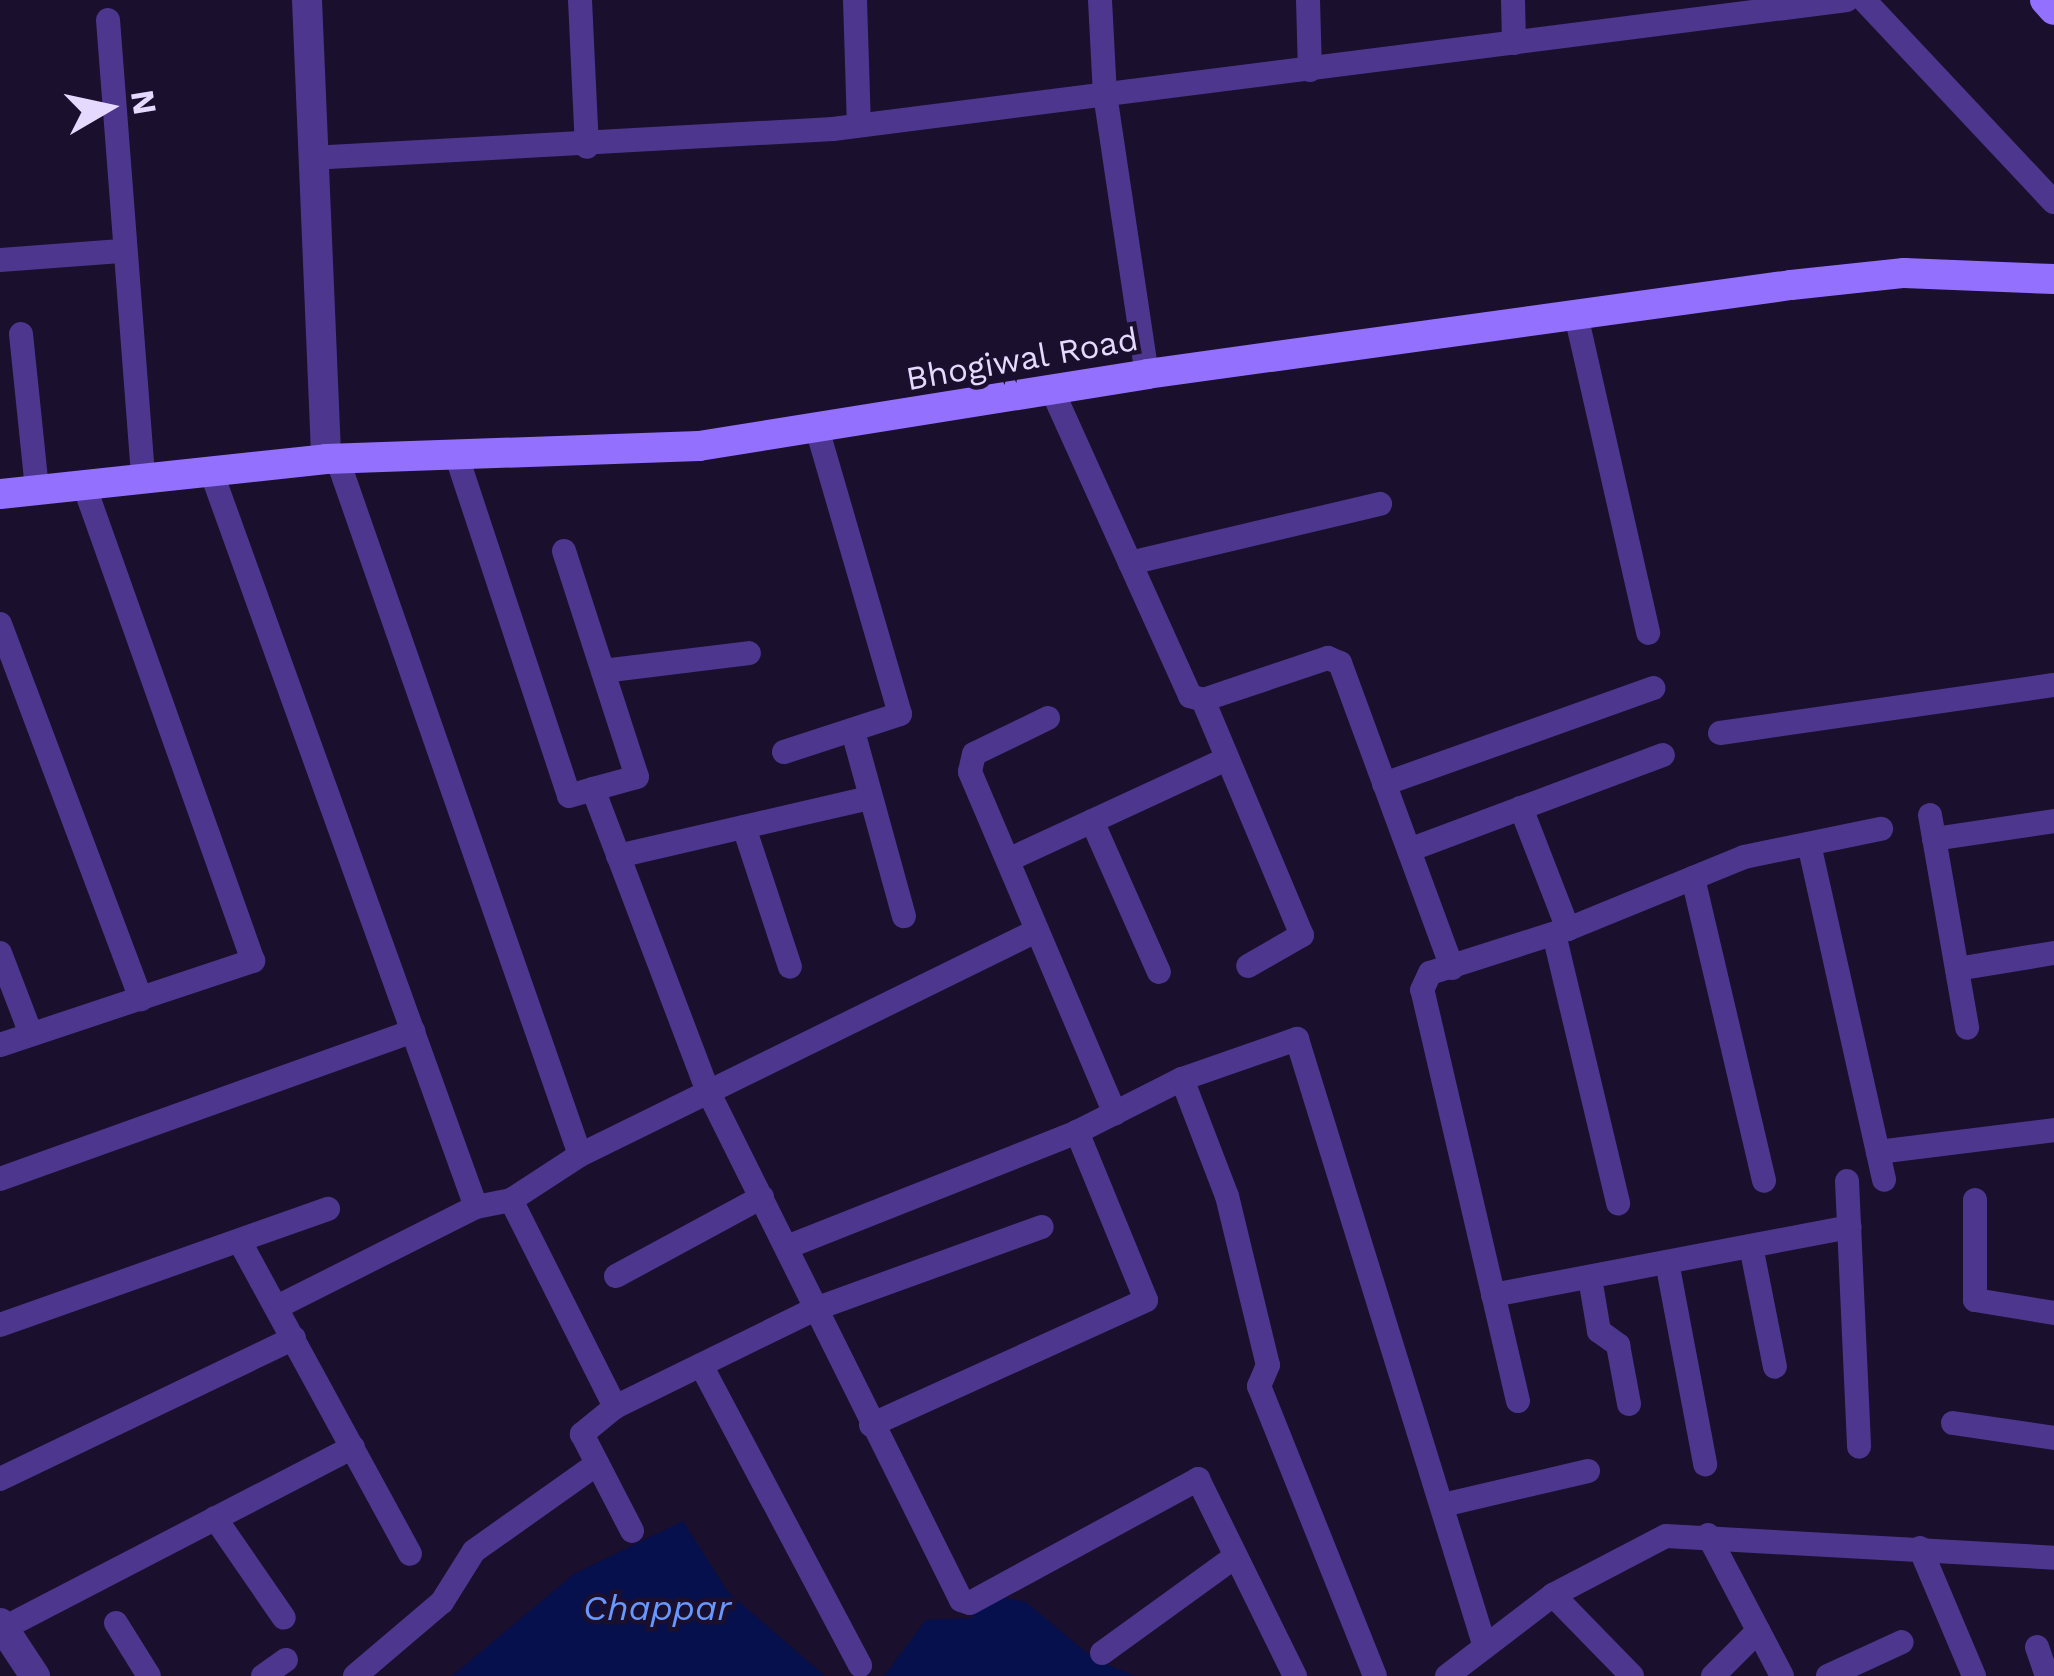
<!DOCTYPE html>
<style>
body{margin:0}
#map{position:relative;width:2054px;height:1676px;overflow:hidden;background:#1a0f2c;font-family:"Work Sans",sans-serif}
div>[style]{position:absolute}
.water>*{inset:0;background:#06104d}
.minor>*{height:24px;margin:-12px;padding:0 12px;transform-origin:12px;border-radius:12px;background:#4d368e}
.tertiary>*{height:30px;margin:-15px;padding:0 15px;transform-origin:15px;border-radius:15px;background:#4d368e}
.secondary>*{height:30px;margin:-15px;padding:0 15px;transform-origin:15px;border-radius:15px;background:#9470ff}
span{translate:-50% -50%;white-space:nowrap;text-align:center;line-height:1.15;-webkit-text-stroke:9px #1a0f2c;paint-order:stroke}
.street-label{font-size:33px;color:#e6d9ff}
.water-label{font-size:36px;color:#6797ff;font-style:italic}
.north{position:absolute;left:48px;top:48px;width:120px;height:120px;-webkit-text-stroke:9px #1a0f2c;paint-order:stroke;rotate:81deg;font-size:33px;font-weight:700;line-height:48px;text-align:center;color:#e6d9ff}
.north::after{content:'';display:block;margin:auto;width:42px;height:54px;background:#e6d9ff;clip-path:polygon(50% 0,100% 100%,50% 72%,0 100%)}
</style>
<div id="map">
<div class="water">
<div style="clip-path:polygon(683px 1521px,728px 1592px,825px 1676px,452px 1676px,574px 1574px)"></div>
<div style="clip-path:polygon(1001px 1597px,1026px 1602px,1094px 1659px,1135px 1676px,884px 1676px,926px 1620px,973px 1618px,976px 1602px)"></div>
</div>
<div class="minor">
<div style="left:580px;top:0;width:147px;rotate:87.3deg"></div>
<div style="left:855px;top:0;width:125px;rotate:88.2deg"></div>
<div style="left:1100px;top:0;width:94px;rotate:87deg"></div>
<div style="left:1105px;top:94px;width:283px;rotate:81.5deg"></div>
<div style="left:1308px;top:0;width:70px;rotate:88.4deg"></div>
<div style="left:1513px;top:0;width:43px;rotate:88.7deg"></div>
<div style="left:1864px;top:0;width:277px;rotate:46.8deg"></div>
<div style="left:108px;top:20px;width:459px;rotate:85.6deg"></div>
<div style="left:311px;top:158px;width:523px;rotate:-3.18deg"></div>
<div style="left:833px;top:129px;width:1022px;rotate:-7.25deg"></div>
<div style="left:0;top:260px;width:121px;rotate:-4.3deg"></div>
<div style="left:1576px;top:315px;width:326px;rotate:77.2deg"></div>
<div style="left:21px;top:334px;width:157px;rotate:84.1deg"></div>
<div style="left:1052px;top:390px;width:336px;rotate:65.7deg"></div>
<div style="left:1190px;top:696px;width:14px;rotate:17deg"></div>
<div style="left:1203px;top:700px;width:132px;rotate:-18.6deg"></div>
<div style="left:1328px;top:658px;width:13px;rotate:23deg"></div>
<div style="left:1340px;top:663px;width:325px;rotate:69.8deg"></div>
<div style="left:456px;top:454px;width:360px;rotate:71.7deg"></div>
<div style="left:569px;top:796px;width:25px;rotate:-16deg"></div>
<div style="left:593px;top:789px;width:323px;rotate:69.2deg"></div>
<div style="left:708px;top:1091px;width:568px;rotate:63.57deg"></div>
<div style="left:961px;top:1600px;width:9px;rotate:18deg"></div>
<div style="left:970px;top:1603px;width:260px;rotate:-28.5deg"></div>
<div style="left:1198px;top:1479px;width:220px;rotate:63.8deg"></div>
<div style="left:337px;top:458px;width:738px;rotate:70.78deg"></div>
<div style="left:211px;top:471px;width:782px;rotate:70.2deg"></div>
<div style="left:564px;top:551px;width:237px;rotate:72.1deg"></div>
<div style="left:637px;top:777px;width:46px;rotate:164.7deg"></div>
<div style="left:1130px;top:563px;width:257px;rotate:-13.3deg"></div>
<div style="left:0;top:624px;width:401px;rotate:69.4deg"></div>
<div style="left:603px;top:671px;width:147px;rotate:-7deg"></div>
<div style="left:1203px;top:700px;width:255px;rotate:67.2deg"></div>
<div style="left:1302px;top:935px;width:62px;rotate:150.1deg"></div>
<div style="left:1048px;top:718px;width:82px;rotate:154.1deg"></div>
<div style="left:974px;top:754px;width:18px;rotate:103deg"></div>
<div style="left:970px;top:772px;width:371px;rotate:67deg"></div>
<div style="left:1720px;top:733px;width:337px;rotate:-8.2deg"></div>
<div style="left:854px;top:735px;width:188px;rotate:74.6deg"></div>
<div style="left:784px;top:752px;width:122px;rotate:-18.1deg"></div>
<div style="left:900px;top:714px;width:297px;rotate:-106.2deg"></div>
<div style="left:1384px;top:784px;width:286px;rotate:-19.6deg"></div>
<div style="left:1930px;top:815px;width:216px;rotate:80.1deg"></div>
<div style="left:1092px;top:821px;width:165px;rotate:66.1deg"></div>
<div style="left:744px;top:827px;width:147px;rotate:71.8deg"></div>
<div style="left:1934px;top:839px;width:121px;rotate:-8.5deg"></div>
<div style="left:1809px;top:844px;width:344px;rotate:77.4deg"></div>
<div style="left:1409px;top:850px;width:271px;rotate:-20.5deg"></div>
<div style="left:618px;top:856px;width:259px;rotate:-13deg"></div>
<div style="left:1008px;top:860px;width:241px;rotate:-24.8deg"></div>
<div style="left:1693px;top:878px;width:311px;rotate:76.8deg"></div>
<div style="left:1568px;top:929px;width:190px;rotate:-22.2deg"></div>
<div style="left:1744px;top:857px;width:140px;rotate:-11.6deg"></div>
<div style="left:1554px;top:934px;width:277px;rotate:76.6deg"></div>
<div style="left:0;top:953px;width:87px;rotate:69.1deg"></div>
<div style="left:1957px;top:969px;width:98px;rotate:-9.4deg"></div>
<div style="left:0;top:1045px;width:267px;rotate:-18.4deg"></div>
<div style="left:253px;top:961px;width:505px;rotate:-109.55deg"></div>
<div style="left:1182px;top:1079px;width:125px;rotate:69deg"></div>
<div style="left:1227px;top:1196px;width:174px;rotate:76.4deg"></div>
<div style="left:1268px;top:1365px;width:23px;rotate:113deg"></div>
<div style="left:1259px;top:1386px;width:312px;rotate:68.2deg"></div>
<div style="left:1878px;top:1152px;width:177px;rotate:-7.1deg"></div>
<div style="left:0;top:1179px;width:439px;rotate:-19.7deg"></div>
<div style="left:1847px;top:1181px;width:266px;rotate:87.4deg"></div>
<div style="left:511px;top:1200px;width:232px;rotate:63.3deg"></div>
<div style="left:615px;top:1407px;width:223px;rotate:-26.1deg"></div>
<div style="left:815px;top:1309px;width:241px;rotate:-19.9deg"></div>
<div style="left:1975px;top:1200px;width:100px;rotate:90deg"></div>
<div style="left:1975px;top:1300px;width:80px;rotate:9.3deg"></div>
<div style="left:240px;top:1242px;width:355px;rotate:61.4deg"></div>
<div style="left:1751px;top:1246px;width:123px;rotate:78.8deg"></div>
<div style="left:787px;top:1247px;width:312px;rotate:-21.6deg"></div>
<div style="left:1077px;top:1132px;width:118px;rotate:-26.8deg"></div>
<div style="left:1182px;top:1079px;width:122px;rotate:-19.2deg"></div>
<div style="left:1297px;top:1039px;width:636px;rotate:72.82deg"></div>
<div style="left:1667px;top:1262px;width:206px;rotate:79.3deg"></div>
<div style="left:616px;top:1276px;width:166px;rotate:-28.4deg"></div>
<div style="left:1590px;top:1278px;width:54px;rotate:80.4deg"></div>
<div style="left:1599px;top:1331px;width:24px;rotate:36deg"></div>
<div style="left:1618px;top:1345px;width:60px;rotate:79.4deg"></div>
<div style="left:1493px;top:1295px;width:363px;rotate:-10.8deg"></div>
<div style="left:277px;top:1307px;width:223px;rotate:-26.7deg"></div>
<div style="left:476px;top:1207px;width:36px;rotate:-11deg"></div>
<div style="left:511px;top:1200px;width:82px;rotate:-33.1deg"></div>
<div style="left:580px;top:1155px;width:508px;rotate:-26.16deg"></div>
<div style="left:0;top:1325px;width:348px;rotate:-19.5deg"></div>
<div style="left:701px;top:1365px;width:340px;rotate:62.1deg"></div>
<div style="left:1518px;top:1401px;width:422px;rotate:-103.1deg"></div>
<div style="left:1422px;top:990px;width:19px;rotate:-65deg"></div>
<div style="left:1430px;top:973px;width:145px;rotate:-17.7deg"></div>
<div style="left:1568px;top:929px;width:130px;rotate:-111.2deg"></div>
<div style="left:615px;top:1407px;width:43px;rotate:140.7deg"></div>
<div style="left:582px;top:1434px;width:109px;rotate:62.7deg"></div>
<div style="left:1953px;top:1423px;width:102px;rotate:8.4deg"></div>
<div style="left:871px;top:1425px;width:302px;rotate:-24.4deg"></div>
<div style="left:1146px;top:1300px;width:182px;rotate:-112.3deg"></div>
<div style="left:0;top:1479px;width:326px;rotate:-25.6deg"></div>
<div style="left:1443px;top:1505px;width:149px;rotate:-13.2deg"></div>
<div style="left:215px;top:1518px;width:121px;rotate:55.4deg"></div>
<div style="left:1708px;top:1535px;width:159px;rotate:62.3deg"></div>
<div style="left:1920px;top:1548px;width:139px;rotate:67.1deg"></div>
<div style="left:1553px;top:1595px;width:113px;rotate:45.7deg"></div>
<div style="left:116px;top:1623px;width:62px;rotate:58.1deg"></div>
<div style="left:4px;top:1628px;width:393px;rotate:-27.4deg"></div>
<div style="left:2037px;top:1647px;width:31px;rotate:71deg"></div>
<div style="left:1102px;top:1653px;width:165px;rotate:-35.9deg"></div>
<div style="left:263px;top:1676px;width:28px;rotate:-35deg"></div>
<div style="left:355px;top:1676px;width:114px;rotate:-40.4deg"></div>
<div style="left:442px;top:1602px;width:60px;rotate:-57.9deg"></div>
<div style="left:474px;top:1551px;width:151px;rotate:-35.3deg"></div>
<div style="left:1447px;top:1676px;width:133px;rotate:-37.4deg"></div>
<div style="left:1553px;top:1595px;width:127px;rotate:-27.6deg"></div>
<div style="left:1666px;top:1536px;width:389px;rotate:3.2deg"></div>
<div style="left:1713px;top:1676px;width:64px;rotate:-45deg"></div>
<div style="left:1828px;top:1676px;width:81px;rotate:-24.7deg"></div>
</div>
<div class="tertiary">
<div style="left:307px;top:0;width:459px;rotate:87.6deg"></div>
<div style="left:0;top:1623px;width:64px;rotate:56.6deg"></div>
</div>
<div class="secondary">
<div style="left:2045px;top:0;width:13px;rotate:48deg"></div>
<div style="left:0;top:494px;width:328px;rotate:-6.1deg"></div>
<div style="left:326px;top:459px;width:373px;rotate:-2deg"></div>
<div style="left:699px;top:446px;width:454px;rotate:-9.1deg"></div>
<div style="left:1147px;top:374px;width:650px;rotate:-7.87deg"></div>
<div style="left:1791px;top:285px;width:114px;rotate:-6.1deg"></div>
<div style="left:1904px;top:273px;width:150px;rotate:2.3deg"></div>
</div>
<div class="street-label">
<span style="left:1022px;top:359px;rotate:-10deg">Bhogiwal Road</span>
</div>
<div class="water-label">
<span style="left:657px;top:1609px">Chappar</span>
</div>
<div class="north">N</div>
</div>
